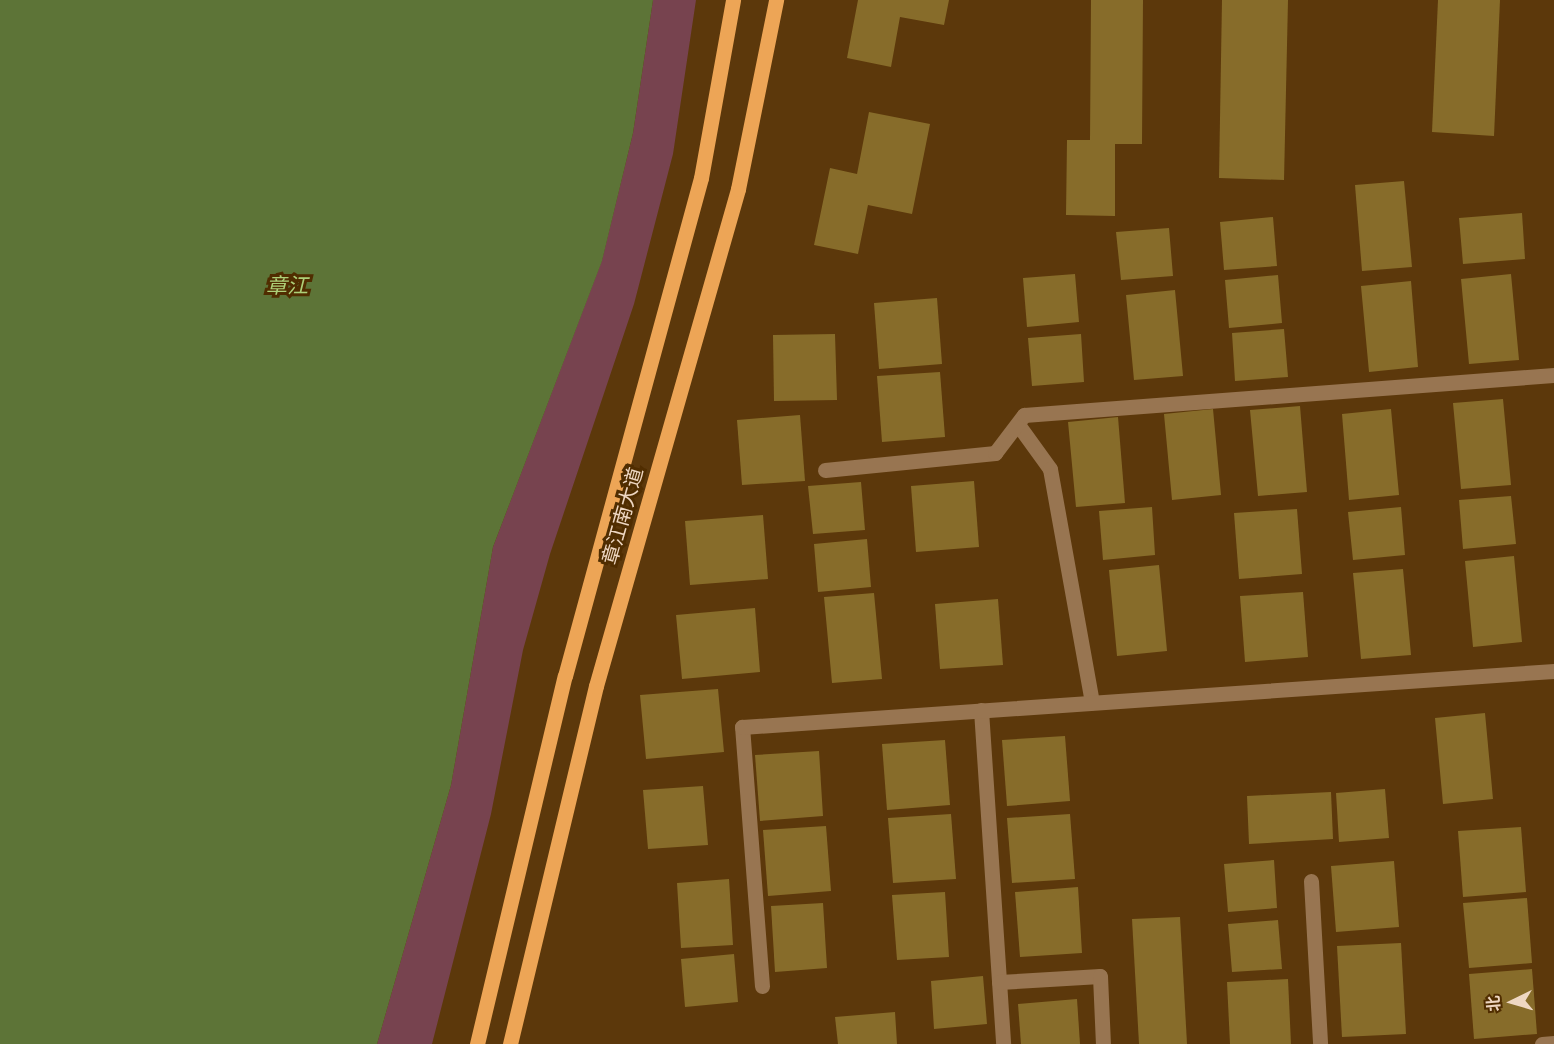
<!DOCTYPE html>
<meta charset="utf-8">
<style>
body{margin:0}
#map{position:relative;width:1554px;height:1044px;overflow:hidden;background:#5c380b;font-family:"Public Sans","Noto Sans SC",sans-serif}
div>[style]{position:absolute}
.green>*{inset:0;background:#77434f}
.water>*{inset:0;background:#5d7437}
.building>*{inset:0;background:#876c2a}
.minor>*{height:15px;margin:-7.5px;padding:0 7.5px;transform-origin:7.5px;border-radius:7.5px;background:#987551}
.major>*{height:15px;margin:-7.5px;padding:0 7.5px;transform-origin:7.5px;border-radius:7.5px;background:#eda556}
span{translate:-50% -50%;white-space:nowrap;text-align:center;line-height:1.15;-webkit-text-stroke:6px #502d00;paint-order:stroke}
.street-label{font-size:20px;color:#eed7c2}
.water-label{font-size:21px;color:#add078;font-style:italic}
.north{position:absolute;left:1482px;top:972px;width:60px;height:60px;-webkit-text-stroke:4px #502d00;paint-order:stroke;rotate:265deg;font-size:16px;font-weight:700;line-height:24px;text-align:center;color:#eed7c2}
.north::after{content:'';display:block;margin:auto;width:21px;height:27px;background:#eed7c2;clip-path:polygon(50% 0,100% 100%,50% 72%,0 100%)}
</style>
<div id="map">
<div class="green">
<div style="clip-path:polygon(653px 0,696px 0,673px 154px,634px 304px,550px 554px,523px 650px,491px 814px,432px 1044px,377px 1044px,451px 785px,493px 547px,602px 260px,633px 133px)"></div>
</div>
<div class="water">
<div style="clip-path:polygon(0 0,653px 0,633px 133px,602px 261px,493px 547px,451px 785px,377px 1044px,0 1044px)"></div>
</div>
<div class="building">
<div style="clip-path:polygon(858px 0,949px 0,944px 25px,900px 17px,891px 67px,847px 58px)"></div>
<div style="clip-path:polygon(1091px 0,1143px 0,1142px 144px,1115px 144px,1115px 216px,1066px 215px,1067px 140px,1090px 140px)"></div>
<div style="clip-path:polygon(1222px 0,1288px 0,1284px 180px,1219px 178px)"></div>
<div style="clip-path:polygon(1438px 0,1500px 0,1494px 136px,1432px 132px)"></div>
<div style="clip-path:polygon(869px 112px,930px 124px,912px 214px,868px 205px,858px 254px,814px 245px,830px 168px,857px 174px)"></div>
<div style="clip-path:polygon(1404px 181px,1412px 267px,1362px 271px,1355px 185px)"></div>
<div style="clip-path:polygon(1522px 213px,1525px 259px,1463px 264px,1459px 218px)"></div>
<div style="clip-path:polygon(1273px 217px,1277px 266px,1224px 270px,1220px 222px)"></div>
<div style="clip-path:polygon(1169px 228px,1173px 276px,1121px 280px,1116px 232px)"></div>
<div style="clip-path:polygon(1075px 274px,1079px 322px,1027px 327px,1023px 278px)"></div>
<div style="clip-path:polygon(1511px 274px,1519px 360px,1469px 364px,1461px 279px)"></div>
<div style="clip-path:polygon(1278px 275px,1282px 323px,1229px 328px,1225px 280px)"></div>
<div style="clip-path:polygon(1411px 281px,1418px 367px,1369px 372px,1361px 286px)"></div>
<div style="clip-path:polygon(1175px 290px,1183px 376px,1134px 380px,1126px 295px)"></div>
<div style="clip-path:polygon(937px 298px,942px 364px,879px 369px,874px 303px)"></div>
<div style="clip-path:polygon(1284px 329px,1288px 377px,1235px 381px,1232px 333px)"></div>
<div style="clip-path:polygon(835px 334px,837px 400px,774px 401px,773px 335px)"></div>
<div style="clip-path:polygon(1081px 334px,1084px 382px,1032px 386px,1028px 338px)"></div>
<div style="clip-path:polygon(940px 372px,945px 437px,882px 442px,877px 376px)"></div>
<div style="clip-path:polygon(1503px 399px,1511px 485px,1461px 489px,1453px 403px)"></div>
<div style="clip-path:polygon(1300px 406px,1307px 492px,1258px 496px,1250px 410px)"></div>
<div style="clip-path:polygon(1213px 409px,1221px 495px,1172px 500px,1164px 414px)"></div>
<div style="clip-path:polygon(1391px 409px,1399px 495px,1349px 500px,1342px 414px)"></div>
<div style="clip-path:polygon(800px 415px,805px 481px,742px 485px,737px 420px)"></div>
<div style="clip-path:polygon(1118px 417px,1125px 503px,1076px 507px,1068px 422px)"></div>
<div style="clip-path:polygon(974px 481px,979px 547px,916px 552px,911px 486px)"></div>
<div style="clip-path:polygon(861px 482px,865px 530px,813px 534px,808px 486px)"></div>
<div style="clip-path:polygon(1511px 496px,1516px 544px,1463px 549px,1459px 500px)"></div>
<div style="clip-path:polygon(1152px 507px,1155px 555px,1103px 560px,1099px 511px)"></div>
<div style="clip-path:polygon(1401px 507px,1405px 555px,1353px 560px,1348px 512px)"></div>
<div style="clip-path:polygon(1297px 509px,1302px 574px,1239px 579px,1234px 513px)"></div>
<div style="clip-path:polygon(763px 515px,768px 579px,690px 585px,685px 521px)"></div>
<div style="clip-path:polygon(867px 539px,871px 587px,818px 592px,814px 544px)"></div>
<div style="clip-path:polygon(1514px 556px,1522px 642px,1473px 647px,1465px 561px)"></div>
<div style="clip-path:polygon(1159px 565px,1167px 651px,1117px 656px,1109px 570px)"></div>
<div style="clip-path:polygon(1403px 569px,1411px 655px,1361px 659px,1353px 573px)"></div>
<div style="clip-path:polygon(1303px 592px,1308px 657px,1245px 662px,1240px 596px)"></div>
<div style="clip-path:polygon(874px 593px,882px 679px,832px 683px,824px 597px)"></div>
<div style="clip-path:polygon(998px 599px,1003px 665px,940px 669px,935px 604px)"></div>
<div style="clip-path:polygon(755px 608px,760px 672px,682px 679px,676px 615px)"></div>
<div style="clip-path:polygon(718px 689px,724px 752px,646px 759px,640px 695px)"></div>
<div style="clip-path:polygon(1485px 713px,1493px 799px,1443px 804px,1435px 718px)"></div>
<div style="clip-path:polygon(1065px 736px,1070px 801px,1007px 806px,1002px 740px)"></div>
<div style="clip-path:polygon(945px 740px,950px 805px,887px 810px,882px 744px)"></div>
<div style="clip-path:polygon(819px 751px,823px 816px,760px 821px,755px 755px)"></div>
<div style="clip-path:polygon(703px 786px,708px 845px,648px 849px,643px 790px)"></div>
<div style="clip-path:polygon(1385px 789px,1389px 838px,1339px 842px,1336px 793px)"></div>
<div style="clip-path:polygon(1331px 792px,1333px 839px,1249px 844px,1247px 796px)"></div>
<div style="clip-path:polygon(951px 814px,956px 879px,893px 883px,888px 818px)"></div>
<div style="clip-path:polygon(1070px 814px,1075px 879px,1012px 883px,1007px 818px)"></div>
<div style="clip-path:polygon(826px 826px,831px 891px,768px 896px,763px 830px)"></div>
<div style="clip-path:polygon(1521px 827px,1526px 892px,1463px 897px,1458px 831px)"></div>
<div style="clip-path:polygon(1274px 860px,1277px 908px,1228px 912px,1224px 864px)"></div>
<div style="clip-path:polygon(1394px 861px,1399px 927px,1336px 932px,1331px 866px)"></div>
<div style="clip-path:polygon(729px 879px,733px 945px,681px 948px,677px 883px)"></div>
<div style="clip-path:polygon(1078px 887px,1082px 953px,1020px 957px,1015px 892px)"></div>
<div style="clip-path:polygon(945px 892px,949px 957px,897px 960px,892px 895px)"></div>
<div style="clip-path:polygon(1527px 898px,1532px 963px,1469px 968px,1463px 903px)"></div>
<div style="clip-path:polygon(823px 903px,827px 968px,775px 972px,771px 906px)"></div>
<div style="clip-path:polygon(1180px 917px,1187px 1044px,1139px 1044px,1132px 919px)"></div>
<div style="clip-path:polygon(1278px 920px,1282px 969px,1232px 972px,1228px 924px)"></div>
<div style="clip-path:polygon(1401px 943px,1406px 1034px,1342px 1037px,1337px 946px)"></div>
<div style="clip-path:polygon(734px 954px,738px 1002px,685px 1007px,681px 959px)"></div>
<div style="clip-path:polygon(1532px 969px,1537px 1034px,1474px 1039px,1469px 974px)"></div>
<div style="clip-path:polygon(983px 976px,987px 1024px,934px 1029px,931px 981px)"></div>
<div style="clip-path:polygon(1288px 979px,1291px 1044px,1230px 1044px,1227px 982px)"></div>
<div style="clip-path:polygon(1077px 999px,1080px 1044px,1021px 1044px,1018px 1004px)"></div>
<div style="clip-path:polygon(895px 1012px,897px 1044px,838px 1044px,835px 1017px)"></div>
</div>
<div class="minor">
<div style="left:1019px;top:426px;width:53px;rotate:54.2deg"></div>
<div style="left:1050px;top:469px;width:237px;rotate:79.8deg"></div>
<div style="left:825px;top:470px;width:171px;rotate:-5.7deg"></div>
<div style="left:995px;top:453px;width:48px;rotate:-52.7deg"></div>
<div style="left:1024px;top:415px;width:532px;rotate:-4.32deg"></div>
<div style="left:981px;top:710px;width:335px;rotate:86.2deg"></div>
<div style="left:1311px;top:881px;width:163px;rotate:86.8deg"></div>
<div style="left:999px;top:982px;width:101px;rotate:-3.4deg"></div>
<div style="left:1100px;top:976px;width:68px;rotate:87.5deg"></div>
<div style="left:762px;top:986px;width:260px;rotate:-94.4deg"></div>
<div style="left:742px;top:727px;width:814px;rotate:-3.95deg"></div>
<div style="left:1542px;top:1044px;width:12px;rotate:-5deg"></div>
</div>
<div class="major">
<div style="left:477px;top:1044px;width:378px;rotate:-76.6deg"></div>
<div style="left:565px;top:676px;width:516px;rotate:-74.73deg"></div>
<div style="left:701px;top:178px;width:181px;rotate:-79.8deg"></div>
<div style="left:510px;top:1044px;width:368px;rotate:-76.5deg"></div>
<div style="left:596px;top:686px;width:517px;rotate:-74.05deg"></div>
<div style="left:738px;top:189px;width:193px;rotate:-78.6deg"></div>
</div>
<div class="street-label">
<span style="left:623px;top:516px;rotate:-74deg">章江南大道</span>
</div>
<div class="water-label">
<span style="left:287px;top:286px">章江</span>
</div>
<div class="north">北</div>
</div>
